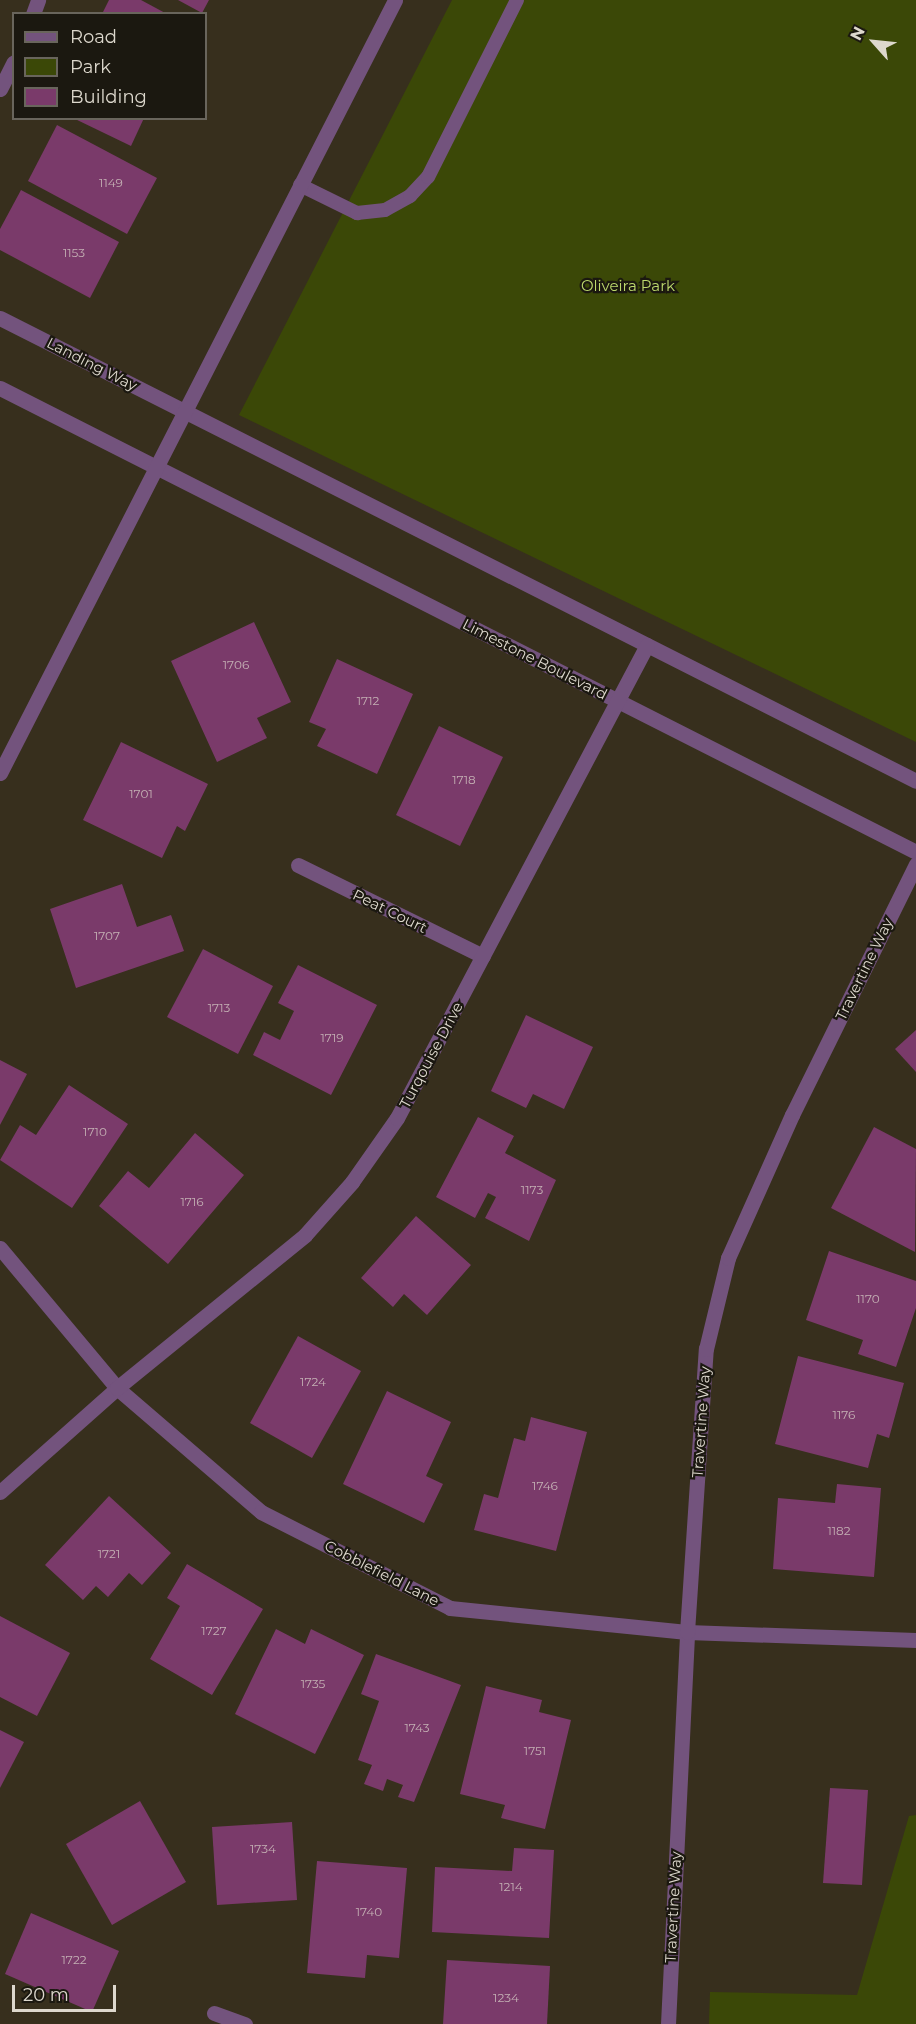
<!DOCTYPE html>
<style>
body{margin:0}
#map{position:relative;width:916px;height:2024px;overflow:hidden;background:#372f1d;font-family:Montserrat,sans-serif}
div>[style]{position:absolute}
.green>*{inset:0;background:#3b4807}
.building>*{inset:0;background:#7a3a6a}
.lane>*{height:14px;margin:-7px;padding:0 7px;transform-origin:7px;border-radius:7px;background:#73537d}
.street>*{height:15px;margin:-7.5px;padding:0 7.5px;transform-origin:7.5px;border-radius:7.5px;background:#73537d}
span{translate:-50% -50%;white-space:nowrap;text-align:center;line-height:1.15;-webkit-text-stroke:4.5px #1b1810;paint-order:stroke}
.number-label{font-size:12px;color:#c4b0b4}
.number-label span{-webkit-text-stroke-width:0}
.park-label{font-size:15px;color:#bdd96d}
.street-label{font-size:15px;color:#ddd8cd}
.legend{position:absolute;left:12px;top:12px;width:195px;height:108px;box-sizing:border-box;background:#1b1810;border:2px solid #69655c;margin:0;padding:8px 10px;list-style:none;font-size:18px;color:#ddd8cd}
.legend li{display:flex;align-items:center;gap:12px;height:30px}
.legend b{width:30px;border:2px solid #69655c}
.north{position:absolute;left:844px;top:12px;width:60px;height:60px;-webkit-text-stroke:4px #1b1810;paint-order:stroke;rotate:297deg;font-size:16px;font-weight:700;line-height:24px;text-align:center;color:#ddd8cd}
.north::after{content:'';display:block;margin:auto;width:21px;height:27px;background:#ddd8cd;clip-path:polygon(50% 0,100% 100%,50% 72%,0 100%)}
.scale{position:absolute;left:12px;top:1985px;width:104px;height:27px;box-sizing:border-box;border:3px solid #ddd8cd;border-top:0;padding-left:8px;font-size:18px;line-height:21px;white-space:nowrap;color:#ddd8cd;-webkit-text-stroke:4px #1b1810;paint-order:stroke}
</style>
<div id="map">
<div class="green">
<div style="clip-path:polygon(452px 0,916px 0,916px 742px,239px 415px)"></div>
<div style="clip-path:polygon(916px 1815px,916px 2024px,709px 2024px,710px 1992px,857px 1995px,909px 1816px)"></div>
</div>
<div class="building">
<div style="clip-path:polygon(109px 0,141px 0,167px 14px,102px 14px)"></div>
<div style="clip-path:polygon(178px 0,209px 0,202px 13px)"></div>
<div style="clip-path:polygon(73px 118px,144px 118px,131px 146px)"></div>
<div style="clip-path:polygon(57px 125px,157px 178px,127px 234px,28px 181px)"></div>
<div style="clip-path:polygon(21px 190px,119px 242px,90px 298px,0 250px,0 229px)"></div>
<div style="clip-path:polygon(254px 622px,291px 702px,257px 718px,267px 738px,217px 762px,171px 661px)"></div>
<div style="clip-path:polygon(337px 659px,413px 694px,377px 774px,317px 746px,326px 729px,309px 722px)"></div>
<div style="clip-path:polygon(439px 726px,503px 757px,460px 846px,396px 815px)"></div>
<div style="clip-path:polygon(121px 742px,208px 784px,185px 831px,177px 826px,162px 858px,83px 820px)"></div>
<div style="clip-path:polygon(122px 884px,137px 927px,171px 915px,184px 951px,76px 988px,50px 909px)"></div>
<div style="clip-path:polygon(203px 949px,273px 986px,238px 1054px,167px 1017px)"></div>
<div style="clip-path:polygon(298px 965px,377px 1005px,331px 1095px,253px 1055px,264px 1032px,280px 1040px,294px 1011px,278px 1003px)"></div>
<div style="clip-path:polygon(526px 1015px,593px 1047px,564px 1109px,533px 1094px,526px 1108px,491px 1091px)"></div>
<div style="clip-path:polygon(916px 1030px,916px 1072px,895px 1049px)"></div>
<div style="clip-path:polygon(0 1060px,27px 1074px,0 1125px)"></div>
<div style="clip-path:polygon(69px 1085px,128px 1124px,72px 1208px,0 1160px,20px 1125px,36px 1135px)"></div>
<div style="clip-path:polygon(478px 1117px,514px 1136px,505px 1153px,556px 1180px,529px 1241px,485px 1218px,496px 1197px,488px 1193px,475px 1218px,436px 1197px)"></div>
<div style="clip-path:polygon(874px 1127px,916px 1149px,915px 1252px,831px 1208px)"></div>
<div style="clip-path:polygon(195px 1133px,244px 1175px,168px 1264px,99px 1206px,128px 1171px,149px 1188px)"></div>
<div style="clip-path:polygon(416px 1216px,471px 1265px,427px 1315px,404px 1294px,393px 1307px,361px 1278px)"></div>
<div style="clip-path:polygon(829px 1251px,916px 1281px,916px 1308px,896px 1367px,858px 1354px,863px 1340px,806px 1320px)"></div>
<div style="clip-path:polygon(298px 1336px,361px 1371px,312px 1458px,250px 1423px)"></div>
<div style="clip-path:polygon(798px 1356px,904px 1383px,889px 1438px,877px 1434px,868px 1468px,775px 1444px)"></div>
<div style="clip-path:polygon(387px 1391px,451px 1422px,426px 1476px,443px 1484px,424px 1523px,343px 1484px)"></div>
<div style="clip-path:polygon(531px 1417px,587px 1432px,556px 1551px,474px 1530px,484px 1494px,498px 1498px,514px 1438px,525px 1441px)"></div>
<div style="clip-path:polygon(837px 1484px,881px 1488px,874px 1577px,773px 1569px,778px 1498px,835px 1503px)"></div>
<div style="clip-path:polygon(109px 1496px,171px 1553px,142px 1585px,129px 1573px,108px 1597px,96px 1586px,83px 1600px,45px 1565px)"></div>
<div style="clip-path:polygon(187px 1564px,263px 1609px,212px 1695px,150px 1659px,180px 1606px,167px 1598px)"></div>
<div style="clip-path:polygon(0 1616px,70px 1653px,37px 1716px,0 1697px)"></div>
<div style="clip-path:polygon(276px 1629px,305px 1644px,311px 1629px,364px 1655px,315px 1754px,235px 1714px)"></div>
<div style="clip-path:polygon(376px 1654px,461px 1685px,414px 1802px,398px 1797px,403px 1785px,387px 1779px,383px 1791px,364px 1784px,372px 1765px,358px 1760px,379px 1701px,361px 1694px)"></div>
<div style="clip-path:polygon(486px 1686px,542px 1700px,539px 1712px,571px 1720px,545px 1829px,501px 1818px,505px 1805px,460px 1794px)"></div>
<div style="clip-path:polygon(0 1730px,24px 1742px,0 1788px)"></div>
<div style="clip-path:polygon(830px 1788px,868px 1790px,862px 1885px,823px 1883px)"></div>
<div style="clip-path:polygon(140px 1801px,186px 1882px,112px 1925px,66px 1844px)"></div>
<div style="clip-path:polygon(292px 1822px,297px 1900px,217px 1905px,212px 1827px)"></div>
<div style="clip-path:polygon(514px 1848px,554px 1850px,549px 1938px,432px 1932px,435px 1867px,512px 1871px)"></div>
<div style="clip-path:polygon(317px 1861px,407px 1868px,399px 1958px,367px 1955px,365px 1978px,307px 1973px)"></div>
<div style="clip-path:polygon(31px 1913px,119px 1951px,92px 2012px,5px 1974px)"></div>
<div style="clip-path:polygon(447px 1960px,550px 1966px,547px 2024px,443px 2024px)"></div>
</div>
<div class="lane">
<div style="left:300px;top:185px;width:64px;rotate:26.2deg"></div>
<div style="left:357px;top:213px;width:28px;rotate:-6deg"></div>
<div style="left:385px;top:210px;width:29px;rotate:-29deg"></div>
<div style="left:410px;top:196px;width:26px;rotate:-47deg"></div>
<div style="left:428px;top:177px;width:198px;rotate:-63.3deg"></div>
</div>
<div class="street">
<div style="left:33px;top:14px;width:15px;rotate:-70deg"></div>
<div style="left:0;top:89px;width:30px;rotate:-63deg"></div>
<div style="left:0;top:318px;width:1026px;rotate:26.81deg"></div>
<div style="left:0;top:388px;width:1027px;rotate:26.86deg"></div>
<div style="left:0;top:773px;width:868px;rotate:-62.93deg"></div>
<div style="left:298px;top:865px;width:206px;rotate:26.2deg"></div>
<div style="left:0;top:1248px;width:182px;rotate:50.1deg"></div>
<div style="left:117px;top:1388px;width:190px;rotate:40.7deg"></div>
<div style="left:261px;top:1512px;width:212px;rotate:26.9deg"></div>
<div style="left:450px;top:1608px;width:238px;rotate:5.8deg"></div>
<div style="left:687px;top:1632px;width:229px;rotate:2deg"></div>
<div style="left:0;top:1492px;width:157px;rotate:-41.6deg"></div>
<div style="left:117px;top:1388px;width:242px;rotate:-39.1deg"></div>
<div style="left:305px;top:1235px;width:71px;rotate:-48.4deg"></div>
<div style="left:352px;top:1182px;width:78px;rotate:-54.9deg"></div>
<div style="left:397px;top:1118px;width:535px;rotate:-62.14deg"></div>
<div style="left:214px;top:2013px;width:33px;rotate:20deg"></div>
<div style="left:668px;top:2024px;width:392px;rotate:-87.2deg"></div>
<div style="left:687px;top:1632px;width:284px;rotate:-86.2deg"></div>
<div style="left:706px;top:1349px;width:94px;rotate:-76.4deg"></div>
<div style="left:728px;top:1258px;width:157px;rotate:-65.9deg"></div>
<div style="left:792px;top:1115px;width:280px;rotate:-63.7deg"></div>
</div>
<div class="number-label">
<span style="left:111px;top:183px">1149</span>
<span style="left:74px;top:253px">1153</span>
<span style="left:236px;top:665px">1706</span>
<span style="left:368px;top:701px">1712</span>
<span style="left:464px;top:780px">1718</span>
<span style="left:141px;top:794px">1701</span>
<span style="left:107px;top:936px">1707</span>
<span style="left:219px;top:1008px">1713</span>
<span style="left:332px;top:1038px">1719</span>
<span style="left:95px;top:1132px">1710</span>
<span style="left:532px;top:1190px">1173</span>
<span style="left:192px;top:1202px">1716</span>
<span style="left:868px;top:1299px">1170</span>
<span style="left:313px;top:1382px">1724</span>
<span style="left:844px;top:1415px">1176</span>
<span style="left:545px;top:1486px">1746</span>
<span style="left:839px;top:1531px">1182</span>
<span style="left:109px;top:1554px">1721</span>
<span style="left:214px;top:1631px">1727</span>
<span style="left:313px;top:1684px">1735</span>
<span style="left:417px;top:1728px">1743</span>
<span style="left:535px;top:1751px">1751</span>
<span style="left:263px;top:1849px">1734</span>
<span style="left:511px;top:1887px">1214</span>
<span style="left:369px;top:1912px">1740</span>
<span style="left:74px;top:1960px">1722</span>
<span style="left:506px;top:1998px">1234</span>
</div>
<div class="park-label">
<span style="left:628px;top:286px">Oliveira Park</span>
</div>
<div class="street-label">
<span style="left:92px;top:364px;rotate:27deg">Landing Way</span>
<span style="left:535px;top:659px;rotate:27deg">Limestone Boulevard</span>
<span style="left:390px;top:911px;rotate:26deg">Peat Court</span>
<span style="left:864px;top:969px;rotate:-64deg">Travertine Way</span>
<span style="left:431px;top:1055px;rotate:-62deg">Turqouise Drive</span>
<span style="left:701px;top:1422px;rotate:-86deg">Travertine Way</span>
<span style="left:382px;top:1573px;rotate:27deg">Cobblefield Lane</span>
<span style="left:673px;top:1907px;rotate:-87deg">Travertine Way</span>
</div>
<ul class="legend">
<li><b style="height:8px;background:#73537d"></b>Road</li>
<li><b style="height:16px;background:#3b4807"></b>Park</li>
<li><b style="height:16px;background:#7a3a6a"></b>Building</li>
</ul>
<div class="north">N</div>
<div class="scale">20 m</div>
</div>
